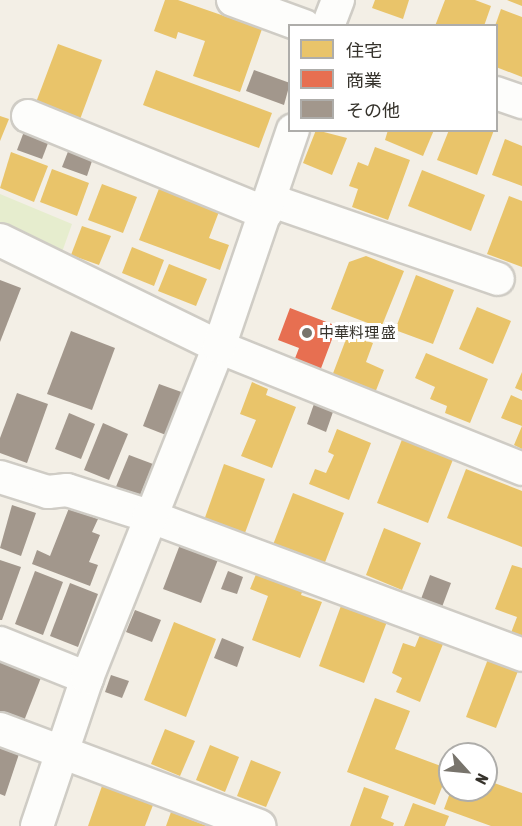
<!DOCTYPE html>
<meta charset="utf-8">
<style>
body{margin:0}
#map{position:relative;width:522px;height:826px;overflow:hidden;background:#f3efe6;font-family:"Asap Condensed","Noto Sans JP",sans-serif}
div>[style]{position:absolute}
.green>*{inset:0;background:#e6edce}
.homes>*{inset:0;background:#e9c46a}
.shops>*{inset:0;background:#e76f51}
.building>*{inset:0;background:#a2978c}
.roads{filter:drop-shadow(2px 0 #cfccc5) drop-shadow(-2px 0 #cfccc5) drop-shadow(0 2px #cfccc5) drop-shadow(0 -2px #cfccc5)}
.street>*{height:32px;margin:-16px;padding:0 16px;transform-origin:16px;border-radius:16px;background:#fdfdfb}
.dots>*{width:16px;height:16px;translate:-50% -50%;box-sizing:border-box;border:3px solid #fff;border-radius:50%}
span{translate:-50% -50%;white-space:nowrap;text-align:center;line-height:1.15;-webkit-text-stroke:6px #fff;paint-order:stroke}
.poi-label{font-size:15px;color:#35322b}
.left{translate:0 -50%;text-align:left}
.legend{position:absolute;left:288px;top:24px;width:210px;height:108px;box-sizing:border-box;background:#fff;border:2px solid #aeadaa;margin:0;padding:8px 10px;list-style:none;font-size:18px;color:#35322b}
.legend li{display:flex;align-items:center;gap:12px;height:30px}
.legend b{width:30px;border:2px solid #aeadaa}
.north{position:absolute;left:438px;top:742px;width:60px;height:60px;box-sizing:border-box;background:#fff;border:2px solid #aeadaa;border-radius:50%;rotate:117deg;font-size:16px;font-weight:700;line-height:24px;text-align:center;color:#35322b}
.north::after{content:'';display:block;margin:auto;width:21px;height:27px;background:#78746c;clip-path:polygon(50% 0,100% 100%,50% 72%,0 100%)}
</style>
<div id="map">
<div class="green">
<div style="clip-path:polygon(0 194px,72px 224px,61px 255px,0 225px)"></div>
</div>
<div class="homes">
<div style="clip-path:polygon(165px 0,178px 0,262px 29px,240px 92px,193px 76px,205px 41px,178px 32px,176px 39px,154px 31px)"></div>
<div style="clip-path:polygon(375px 0,409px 0,403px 19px,372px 8px)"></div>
<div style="clip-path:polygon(445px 0,475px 0,491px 6px,484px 26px,435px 26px)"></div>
<div style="clip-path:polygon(507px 0,522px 0,522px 6px)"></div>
<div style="clip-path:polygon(501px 9px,522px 17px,522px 77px,496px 67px,495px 26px)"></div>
<div style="clip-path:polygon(58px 44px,102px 60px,79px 122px,35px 105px)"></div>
<div style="clip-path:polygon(156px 70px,272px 113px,259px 148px,143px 105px)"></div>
<div style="clip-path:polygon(0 116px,9px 119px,0 141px)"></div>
<div style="clip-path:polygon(316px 130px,347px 138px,332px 175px,303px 163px)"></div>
<div style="clip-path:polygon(388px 130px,434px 130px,423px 156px,385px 140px)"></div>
<div style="clip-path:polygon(449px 130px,494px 130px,477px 175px,437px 160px)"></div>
<div style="clip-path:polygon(505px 139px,522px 146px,522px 186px,492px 175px)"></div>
<div style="clip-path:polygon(375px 147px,410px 160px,388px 220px,352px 207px,358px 189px,349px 186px,358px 162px,368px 166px)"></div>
<div style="clip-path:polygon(11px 152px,48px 166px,34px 202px,0 188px)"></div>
<div style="clip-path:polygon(52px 169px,89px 183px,77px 216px,40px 202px)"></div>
<div style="clip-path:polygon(422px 170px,485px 195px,471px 231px,408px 206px)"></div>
<div style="clip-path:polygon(102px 184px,137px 197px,123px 233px,88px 220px)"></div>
<div style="clip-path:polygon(160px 186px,220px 209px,209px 238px,229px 245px,220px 270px,139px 240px)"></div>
<div style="clip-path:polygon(509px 196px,522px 201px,522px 267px,487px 254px)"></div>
<div style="clip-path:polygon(82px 226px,111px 236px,99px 265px,71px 255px)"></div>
<div style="clip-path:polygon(132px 247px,164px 260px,154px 286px,122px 273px)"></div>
<div style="clip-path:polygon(366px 256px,404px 271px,381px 328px,331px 309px,349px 262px)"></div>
<div style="clip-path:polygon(169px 264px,207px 279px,196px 306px,158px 291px)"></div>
<div style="clip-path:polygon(416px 275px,454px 290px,433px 344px,395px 330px)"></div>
<div style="clip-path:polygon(477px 307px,511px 321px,493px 364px,459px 349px)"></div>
<div style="clip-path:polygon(348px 334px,373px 343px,366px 362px,384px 370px,375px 393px,332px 376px)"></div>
<div style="clip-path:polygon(426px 353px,488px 379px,470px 423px,445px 413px,447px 406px,430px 399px,435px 387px,415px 378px)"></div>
<div style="clip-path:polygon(522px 372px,522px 391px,515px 388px)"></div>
<div style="clip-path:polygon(252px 382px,268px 389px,266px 395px,296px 407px,272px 468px,241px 456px,256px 420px,240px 414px)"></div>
<div style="clip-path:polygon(511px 395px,522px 400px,522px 449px,514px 445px,522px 426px,501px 418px)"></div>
<div style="clip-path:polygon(337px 429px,371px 443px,349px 500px,309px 484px,315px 469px,326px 473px,334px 455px,328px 452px)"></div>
<div style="clip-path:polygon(403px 437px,454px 457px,428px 523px,377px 503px)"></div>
<div style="clip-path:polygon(224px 464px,265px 479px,242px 541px,202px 526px)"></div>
<div style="clip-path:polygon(466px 469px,522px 491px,522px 547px,447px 518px)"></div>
<div style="clip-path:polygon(293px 493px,344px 513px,322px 570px,271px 550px)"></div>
<div style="clip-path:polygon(384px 528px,421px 543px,402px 590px,366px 575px)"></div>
<div style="clip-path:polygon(512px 565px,522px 568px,522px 643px,509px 638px,517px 617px,495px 609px)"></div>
<div style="clip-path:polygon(259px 567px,305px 584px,301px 595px,322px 602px,300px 658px,252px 640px,268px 596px,250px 589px)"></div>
<div style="clip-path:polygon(342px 603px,388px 619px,364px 683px,319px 666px)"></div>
<div style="clip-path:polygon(174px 622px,216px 639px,186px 717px,144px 700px)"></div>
<div style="clip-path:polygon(422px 630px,445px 639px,420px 702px,396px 692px,402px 678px,392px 673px,403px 643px,415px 647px)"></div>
<div style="clip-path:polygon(488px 659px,518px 671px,496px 728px,466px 717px)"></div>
<div style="clip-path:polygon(375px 698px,410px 711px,395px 749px,449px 769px,435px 805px,347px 772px)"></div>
<div style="clip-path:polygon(165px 729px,195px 741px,180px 776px,151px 764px)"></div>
<div style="clip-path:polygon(210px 745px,239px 757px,225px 792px,196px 780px)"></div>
<div style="clip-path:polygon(251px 760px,281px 772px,266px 807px,237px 796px)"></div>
<div style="clip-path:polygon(486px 780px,522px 793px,522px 826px,491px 826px,444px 809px,451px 790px,486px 790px)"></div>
<div style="clip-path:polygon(102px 786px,153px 805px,145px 826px,88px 826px)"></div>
<div style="clip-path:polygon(364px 787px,389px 796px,381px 818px,394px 823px,393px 826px,350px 826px)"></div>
<div style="clip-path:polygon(413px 803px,449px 816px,445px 826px,404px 826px)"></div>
<div style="clip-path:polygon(171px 812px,207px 826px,166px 826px)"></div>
</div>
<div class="shops">
<div style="clip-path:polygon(290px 308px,337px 326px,320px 371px,294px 361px,299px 348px,278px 340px)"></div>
</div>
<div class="building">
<div style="clip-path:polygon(254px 70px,290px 83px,284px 105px,246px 91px)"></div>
<div style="clip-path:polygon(25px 129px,50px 138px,42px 159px,17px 150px)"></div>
<div style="clip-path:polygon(69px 149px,93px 158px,87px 176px,62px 167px)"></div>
<div style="clip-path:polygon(0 280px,21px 288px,0 342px)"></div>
<div style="clip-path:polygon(71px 331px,115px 348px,92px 410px,47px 394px)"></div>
<div style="clip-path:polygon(159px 384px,187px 394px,171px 437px,143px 426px)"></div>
<div style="clip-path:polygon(17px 393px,48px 404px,27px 463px,0 453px,0 438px)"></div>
<div style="clip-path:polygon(315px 401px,334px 409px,326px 432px,307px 424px)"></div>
<div style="clip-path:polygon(69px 413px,95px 424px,81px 459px,55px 449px)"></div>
<div style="clip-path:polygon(103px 423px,128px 434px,109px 480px,84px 470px)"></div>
<div style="clip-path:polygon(129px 455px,153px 464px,137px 503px,113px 494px)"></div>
<div style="clip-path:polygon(12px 505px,36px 513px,21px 556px,0 548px)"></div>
<div style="clip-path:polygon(69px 508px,98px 519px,92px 532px,100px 535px,89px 562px,98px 565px,90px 586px,32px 564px,37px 550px,50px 556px)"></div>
<div style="clip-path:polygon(181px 542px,219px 557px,201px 603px,163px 589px)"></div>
<div style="clip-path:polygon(0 560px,21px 567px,2px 620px,0 620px)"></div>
<div style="clip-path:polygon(35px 571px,63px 582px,43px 635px,15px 624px)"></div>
<div style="clip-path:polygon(228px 571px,243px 577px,237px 594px,221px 589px)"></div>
<div style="clip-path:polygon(430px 575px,451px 583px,442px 607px,421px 599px)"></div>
<div style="clip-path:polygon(70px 583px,98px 594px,78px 647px,50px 636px)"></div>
<div style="clip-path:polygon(135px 610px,161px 620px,152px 642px,126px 632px)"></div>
<div style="clip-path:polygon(222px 638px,244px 647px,237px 667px,214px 658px)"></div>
<div style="clip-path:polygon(0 658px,42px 675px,22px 726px,0 717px)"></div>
<div style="clip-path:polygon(111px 675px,129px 681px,122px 698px,105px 692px)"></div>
<div style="clip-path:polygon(0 744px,20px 751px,5px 796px,0 794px)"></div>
</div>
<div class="roads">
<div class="street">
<div style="left:233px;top:0;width:76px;rotate:20.1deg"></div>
<div style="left:328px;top:26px;width:28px;rotate:-69deg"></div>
<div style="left:496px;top:93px;width:28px;rotate:19deg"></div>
<div style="left:28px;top:116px;width:257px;rotate:22.2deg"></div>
<div style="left:270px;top:200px;width:241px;rotate:19.1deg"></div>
<div style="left:0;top:240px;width:244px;rotate:26deg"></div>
<div style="left:219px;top:347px;width:327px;rotate:21.9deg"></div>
<div style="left:0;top:477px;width:50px;rotate:17.4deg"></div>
<div style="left:48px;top:492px;width:19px;rotate:-6deg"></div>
<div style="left:67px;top:490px;width:86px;rotate:17.6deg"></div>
<div style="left:149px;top:516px;width:398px;rotate:20.4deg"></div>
<div style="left:0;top:643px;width:94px;rotate:21.9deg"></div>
<div style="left:0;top:729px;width:277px;rotate:20.5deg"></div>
<div style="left:37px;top:826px;width:156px;rotate:-71.3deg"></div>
<div style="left:87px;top:678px;width:356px;rotate:-68.3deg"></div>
<div style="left:219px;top:347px;width:229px;rotate:-71.2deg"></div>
</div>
</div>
<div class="dots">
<div style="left:307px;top:333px;background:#78746c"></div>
</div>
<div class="poi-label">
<span class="left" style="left:319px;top:333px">中華料理 盛</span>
</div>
<ul class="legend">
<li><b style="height:16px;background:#e9c46a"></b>住宅</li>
<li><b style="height:16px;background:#e76f51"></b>商業</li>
<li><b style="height:16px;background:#a2978c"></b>その他</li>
</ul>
<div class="north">N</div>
</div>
